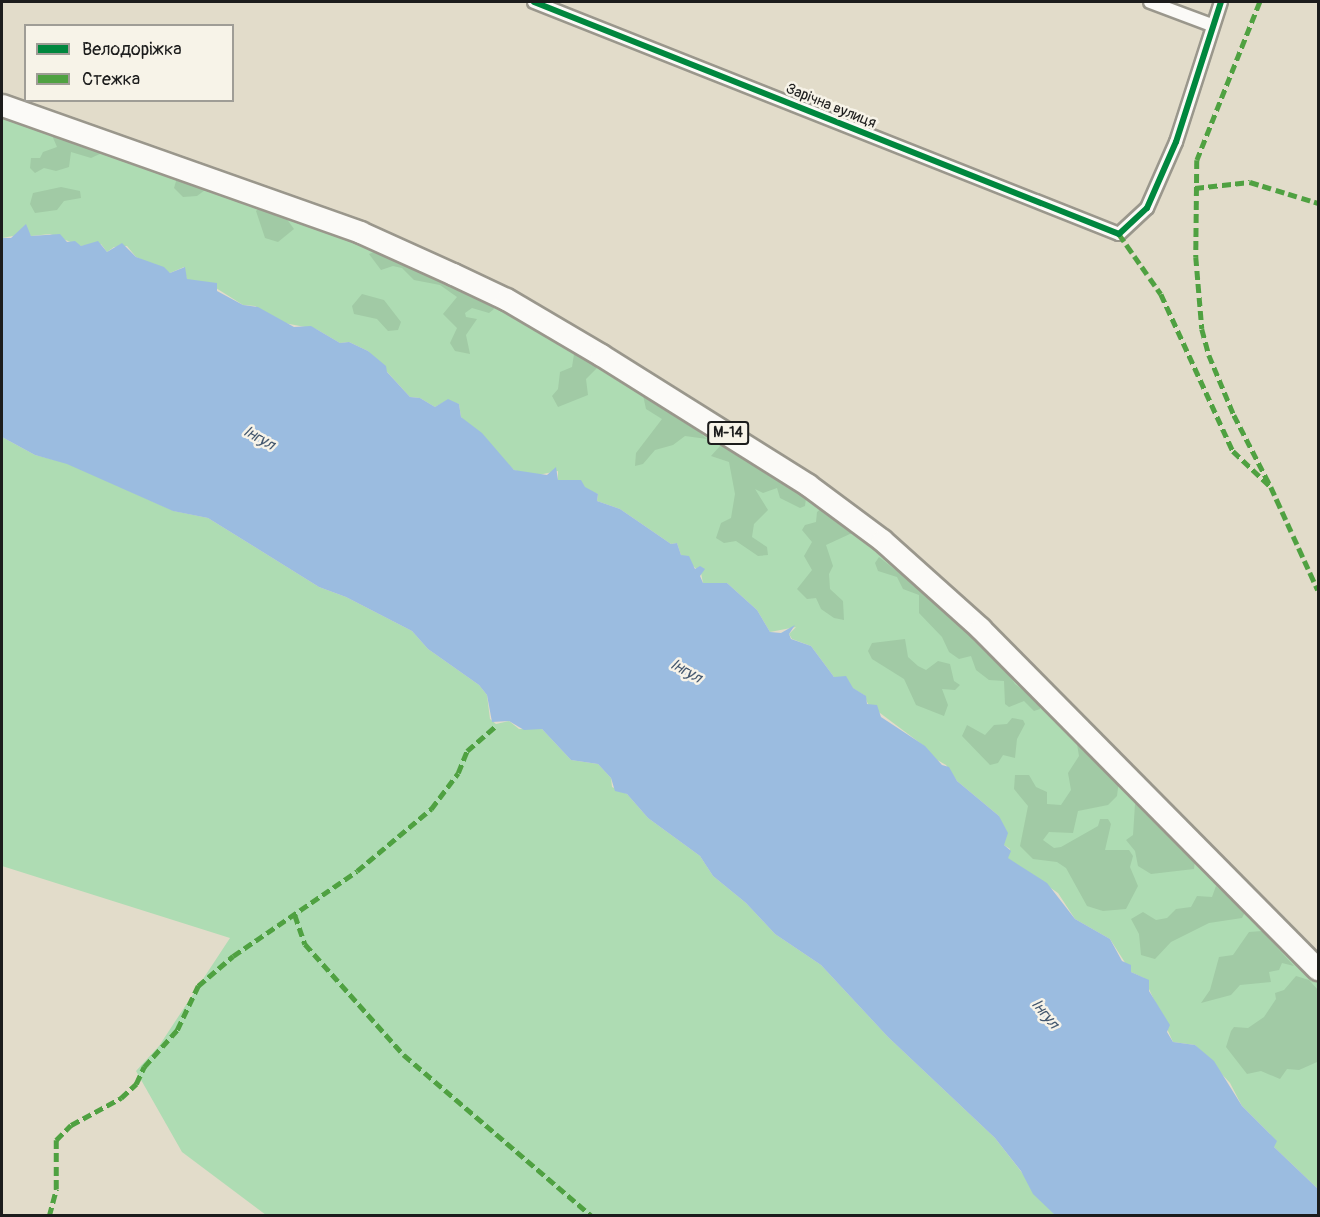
<!DOCTYPE html>
<meta charset="utf-8">
<style>
body{margin:0}
#map{position:relative;width:1320px;height:1217px;overflow:hidden;background:#e2dcca;font-family:Pangolin,sans-serif}
div>[style]{position:absolute}
.green>*{inset:0;background:#aedcb3}
.forest>*{inset:0;background:#a1caa5}
.water>*{inset:0;background:#9bbce0}
.roads{filter:drop-shadow(2px 0 #9a978c) drop-shadow(-2px 0 #9a978c) drop-shadow(0 2px #9a978c) drop-shadow(0 -2px #9a978c)}
.street>*{height:12px;margin:-6px;padding:0 6px;transform-origin:6px;border-radius:6px;background:#fbfaf7}
.highway>*{height:21px;margin:-10.5px;padding:0 10.5px;transform-origin:10.5px;border-radius:10.5px;background:#fbfaf7}
.quiet>*{height:4.5px;margin-top:-2.25px;transform-origin:0;background:repeating-linear-gradient(90deg,#4fa141 0 9px,transparent 0 13.5px)}
.cycleway>*{height:6px;margin:-3px;padding:0 3px;transform-origin:3px;border-radius:3px;background:#00873e}
span{translate:-50% -50%;white-space:nowrap;text-align:center;line-height:1.15;-webkit-text-stroke:5px #f7f3e8;paint-order:stroke}
.shield-label span{padding:2px 4px;background:#f7f3e8;border:2px solid;border-radius:4px;-webkit-text-stroke-width:0}
.shield-label{font-size:14px;color:#1c1c1c;font-weight:700}
.street-label{font-size:15px;color:#1c1c1c}
.water-label{font-size:16px;color:#43576e;font-style:italic}
.frame{position:absolute;inset:0;border:3px solid #1c1c1c;pointer-events:none}
.legend{position:absolute;left:24px;top:24px;width:210px;height:78px;box-sizing:border-box;background:#f7f3e8;border:2px solid #9f9d96;margin:0;padding:8px 10px;list-style:none;font-size:18px;color:#1c1c1c}
.legend li{display:flex;align-items:center;gap:12px;height:30px}
.legend b{width:30px;border:2px solid #9f9d96}
</style>
<div id="map">
<div class="green">
<div style="clip-path:polygon(2px 112px,357px 238px,451px 279px,674px 406px,880px 547px,1153px 808px,1318px 981px,1318px 1189px,1274px 1147px,1270px 1134px,1242px 1106px,1230px 1083px,1195px 1045px,1173px 1042px,1144px 978px,1131px 972px,1110px 939px,1075px 919px,1058px 893px,1007px 858px,1010px 849px,1004px 845px,999px 816px,957px 781px,946px 765px,932px 757px,924px 746px,868px 704px,864px 695px,834px 677px,811px 646px,792px 639px,789px 634px,796px 627px,770px 632px,757px 610px,727px 583px,703px 583px,701px 573px,681px 555px,677px 543px,671px 544px,620px 509px,597px 501px,598px 494px,558px 480px,558px 471px,533px 476px,514px 470px,461px 417px,459px 404px,446px 401px,435px 407px,420px 398px,410px 397px,368px 351px,349px 342px,340px 343px,316px 329px,284px 323px,255px 306px,243px 305px,216px 288px,187px 280px,184px 267px,170px 273px,136px 257px,127px 246px,114px 247px,107px 252px,101px 244px,81px 246px,50px 234px,31px 236px,29px 233px,2px 238px)"></div>
<div style="clip-path:polygon(2px 437px,35px 455px,67px 463px,174px 511px,208px 518px,319px 587px,346px 597px,412px 631px,428px 649px,479px 685px,487px 695px,490px 719px,496px 724px,509px 721px,519px 729px,542px 729px,571px 760px,598px 764px,611px 778px,612px 787px,627px 794px,648px 818px,700px 856px,713px 876px,746px 903px,775px 934px,821px 965px,888px 1037px,995px 1138px,1055px 1215px,266px 1215px,182px 1152px,136px 1071px,159px 1046px,230px 938px,2px 866px)"></div>
</div>
<div class="forest">
<div style="clip-path:polygon(51px 133px,104px 152px,91px 158px,71px 152px,69px 167px,56px 171px,44px 168px,35px 173px,30px 168px,31px 158px,40px 158px,43px 152px,57px 147px)"></div>
<div style="clip-path:polygon(177px 178px,204px 185px,205px 190px,197px 196px,183px 197px,174px 188px)"></div>
<div style="clip-path:polygon(61px 187px,80px 191px,81px 198px,64px 201px,57px 210px,35px 213px,30px 204px,33px 193px)"></div>
<div style="clip-path:polygon(259px 208px,286px 218px,294px 229px,278px 242px,265px 238px,256px 211px)"></div>
<div style="clip-path:polygon(374px 252px,492px 305px,494px 309px,489px 313px,472px 308px,465px 313px,466px 317px,477px 319px,466px 335px,470px 354px,455px 351px,450px 343px,457px 328px,443px 314px,457px 297px,440px 285px,414px 280px,402px 268px,393px 266px,381px 270px,369px 254px)"></div>
<div style="clip-path:polygon(362px 294px,384px 300px,401px 322px,398px 330px,388px 331px,377px 319px,354px 314px,352px 306px)"></div>
<div style="clip-path:polygon(579px 353px,597px 368px,586px 379px,588px 395px,558px 407px,552px 396px,558px 389px,560px 372px,572px 367px,574px 354px)"></div>
<div style="clip-path:polygon(643px 395px,678px 413px,707px 439px,685px 436px,673px 445px,655px 450px,643px 464px,635px 466px,636px 453px,662px 419px,646px 409px)"></div>
<div style="clip-path:polygon(720px 446px,733px 449px,806px 498px,805px 506px,800px 508px,780px 498px,777px 488px,763px 493px,755px 489px,768px 510px,754px 524px,752px 537px,767px 547px,768px 555px,758px 556px,736px 541px,724px 543px,716px 538px,721px 523px,731px 518px,735px 494px,729px 462px,711px 456px)"></div>
<div style="clip-path:polygon(822px 508px,852px 533px,826px 545px,833px 566px,829px 574px,830px 589px,843px 601px,844px 620px,834px 618px,821px 609px,816px 598px,807px 599px,797px 589px,812px 570px,804px 556px,812px 542px,802px 530px,805px 525px,816px 522px,817px 512px)"></div>
<div style="clip-path:polygon(879px 557px,930px 597px,1003px 666px,1015px 684px,1040px 703px,1040px 709px,1034px 711px,1024px 701px,1009px 707px,1005px 704px,1004px 681px,989px 680px,976px 670px,971px 656px,959px 659px,949px 652px,942px 637px,919px 613px,919px 595px,903px 589px,897px 577px,878px 571px,875px 563px)"></div>
<div style="clip-path:polygon(905px 639px,908px 657px,918px 666px,926px 670px,938px 661px,950px 664px,954px 681px,960px 685px,955px 690px,942px 689px,948px 705px,944px 716px,916px 705px,904px 679px,872px 659px,868px 651px,872px 643px)"></div>
<div style="clip-path:polygon(1012px 718px,1023px 720px,1025px 724px,1017px 739px,1015px 758px,1003px 755px,998px 763px,990px 765px,962px 736px,967px 725px,985px 735px,994px 725px,1007px 724px)"></div>
<div style="clip-path:polygon(1077px 744px,1119px 780px,1117px 796px,1108px 805px,1078px 811px,1073px 833px,1049px 832px,1043px 840px,1054px 848px,1061px 847px,1098px 826px,1100px 819px,1108px 819px,1111px 824px,1105px 850px,1129px 850px,1133px 856px,1130px 867px,1138px 886px,1126px 909px,1103px 911px,1087px 906px,1066px 868px,1057px 862px,1033px 859px,1020px 846px,1028px 806px,1014px 789px,1015px 775px,1029px 775px,1036px 787px,1047px 792px,1047px 804px,1061px 805px,1071px 790px,1068px 773px,1079px 756px)"></div>
<div style="clip-path:polygon(1135px 804px,1142px 805px,1195px 860px,1194px 869px,1151px 874px,1138px 866px,1135px 851px,1126px 840px,1133px 835px)"></div>
<div style="clip-path:polygon(1216px 886px,1245px 912px,1242px 918px,1209px 923px,1171px 942px,1155px 959px,1141px 955px,1139px 934px,1131px 919px,1143px 912px,1156px 920px,1167px 918px,1176px 909px,1191px 907px,1197px 896px,1212px 897px)"></div>
<div style="clip-path:polygon(1262px 931px,1294px 966px,1282px 963px,1279px 970px,1269px 972px,1271px 982px,1240px 985px,1231px 995px,1201px 1003px,1210px 990px,1219px 957px,1233px 955px,1249px 932px)"></div>
<div style="clip-path:polygon(1296px 976px,1309px 980px,1318px 990px,1317px 1062px,1299px 1070px,1287px 1069px,1280px 1079px,1261px 1071px,1247px 1074px,1226px 1047px,1231px 1031px,1234px 1027px,1248px 1028px,1264px 1017px,1276px 999px,1275px 993px,1284px 990px)"></div>
</div>
<div class="water">
<div style="clip-path:polygon(26px 224px,31px 236px,60px 234px,67px 242px,75px 241px,81px 246px,98px 241px,107px 252px,122px 243px,136px 257px,164px 267px,170px 273px,185px 267px,187px 279px,217px 283px,217px 291px,243px 305px,258px 307px,294px 327px,311px 326px,340px 343px,349px 342px,368px 351px,386px 366px,387px 372px,410px 397px,420px 398px,435px 407px,448px 399px,459px 404px,461px 417px,482px 433px,514px 470px,547px 475px,556px 467px,558px 480px,581px 480px,585px 487px,598px 494px,597px 501px,620px 509px,671px 544px,677px 543px,681px 555px,689px 556px,695px 569px,700px 566px,705px 569px,700px 576px,703px 583px,727px 583px,757px 610px,770px 632px,781px 633px,795px 625px,789px 634px,791px 639px,811px 646px,834px 677px,846px 676px,853px 688px,866px 696px,867px 704px,877px 705px,881px 717px,925px 746px,942px 765px,949px 767px,957px 781px,999px 816px,1008px 833px,1004px 845px,1011px 851px,1008px 858px,1047px 883px,1075px 919px,1110px 939px,1122px 961px,1131px 965px,1131px 972px,1149px 980px,1149px 991px,1170px 1025px,1167px 1032px,1173px 1042px,1195px 1045px,1214px 1061px,1242px 1106px,1277px 1141px,1274px 1147px,1318px 1189px,1318px 1215px,1055px 1215px,1033px 1194px,1021px 1171px,995px 1138px,888px 1037px,821px 965px,775px 934px,746px 903px,713px 876px,700px 856px,648px 818px,627px 794px,615px 791px,611px 778px,598px 764px,571px 760px,542px 729px,524px 730px,509px 721px,492px 722px,487px 695px,479px 685px,428px 649px,412px 631px,346px 597px,319px 587px,208px 518px,173px 511px,67px 464px,35px 455px,2px 437px,2px 238px,11px 238px)"></div>
</div>
<div class="roads">
<div class="street">
<div style="left:534px;top:2px;width:629px;rotate:21.63deg"></div>
<div style="left:1119px;top:234px;width:38px;rotate:-43deg"></div>
<div style="left:1147px;top:208px;width:72px;rotate:-66.3deg"></div>
<div style="left:1176px;top:142px;width:147px;rotate:-72.2deg"></div>
<div style="left:1150px;top:2px;width:66px;rotate:20.4deg"></div>
</div>
<div class="highway">
<div style="left:2px;top:105px;width:380px;rotate:19.5deg"></div>
<div style="left:360px;top:232px;width:102px;rotate:24.3deg"></div>
<div style="left:453px;top:274px;width:59px;rotate:25.3deg"></div>
<div style="left:506px;top:299px;width:110px;rotate:30.5deg"></div>
<div style="left:601px;top:355px;width:244px;rotate:32.1deg"></div>
<div style="left:808px;top:485px;width:92px;rotate:36.6deg"></div>
<div style="left:882px;top:540px;width:132px;rotate:41.9deg"></div>
<div style="left:980px;top:628px;width:480px;rotate:45.3deg"></div>
</div>
</div>
<div class="quiet">
<div style="left:1260px;top:2px;width:170px;rotate:111.7deg"></div>
<div style="left:1197px;top:160px;width:97px;rotate:90.6deg"></div>
<div style="left:1196px;top:257px;width:72px;rotate:85.2deg"></div>
<div style="left:1202px;top:329px;width:27px;rotate:75deg"></div>
<div style="left:1209px;top:355px;width:65px;rotate:67.4deg"></div>
<div style="left:1234px;top:415px;width:81px;rotate:62.8deg"></div>
<div style="left:1195px;top:188px;width:55px;rotate:-6.2deg"></div>
<div style="left:1250px;top:182px;width:71px;rotate:17.2deg"></div>
<div style="left:1119px;top:234px;width:73px;rotate:55deg"></div>
<div style="left:1161px;top:294px;width:173px;rotate:65.4deg"></div>
<div style="left:1233px;top:451px;width:52px;rotate:43.5deg"></div>
<div style="left:1271px;top:487px;width:113px;rotate:65.5deg"></div>
<div style="left:295px;top:915px;width:31px;rotate:71deg"></div>
<div style="left:305px;top:944px;width:149px;rotate:48.3deg"></div>
<div style="left:404px;top:1055px;width:248px;rotate:40.6deg"></div>
<div style="left:49px;top:1216px;width:28px;rotate:-75deg"></div>
<div style="left:56px;top:1189px;width:49px;rotate:-90deg"></div>
<div style="left:56px;top:1140px;width:21px;rotate:-45deg"></div>
<div style="left:71px;top:1125px;width:57px;rotate:-28.4deg"></div>
<div style="left:121px;top:1098px;width:21px;rotate:-43deg"></div>
<div style="left:136px;top:1084px;width:19px;rotate:-65deg"></div>
<div style="left:144px;top:1067px;width:50px;rotate:-48.3deg"></div>
<div style="left:177px;top:1030px;width:49px;rotate:-64.5deg"></div>
<div style="left:198px;top:986px;width:46px;rotate:-40.6deg"></div>
<div style="left:233px;top:956px;width:150px;rotate:-34.4deg"></div>
<div style="left:357px;top:871px;width:97px;rotate:-40deg"></div>
<div style="left:431px;top:809px;width:45px;rotate:-53.1deg"></div>
<div style="left:458px;top:773px;width:24px;rotate:-68deg"></div>
<div style="left:467px;top:751px;width:37px;rotate:-41deg"></div>
</div>
<div class="cycleway">
<div style="left:534px;top:2px;width:629px;rotate:21.63deg"></div>
<div style="left:1119px;top:234px;width:38px;rotate:-43deg"></div>
<div style="left:1147px;top:208px;width:72px;rotate:-66.3deg"></div>
<div style="left:1176px;top:142px;width:147px;rotate:-72.2deg"></div>
</div>
<div class="shield-label">
<span style="left:728px;top:433px">М-14</span>
</div>
<div class="street-label">
<span style="left:831px;top:106px;rotate:22deg">Зарічна вулиця</span>
</div>
<div class="water-label">
<span style="left:259px;top:438px;rotate:29deg">Інгул</span>
<span style="left:686px;top:671px;rotate:29deg">Інгул</span>
<span style="left:1045px;top:1014px;rotate:50deg">Інгул</span>
</div>
<div class="frame"></div>
<ul class="legend">
<li><b style="height:8px;background:#00873e"></b>Велодоріжка</li>
<li><b style="height:8px;background:#4fa141"></b>Стежка</li>
</ul>
</div>
